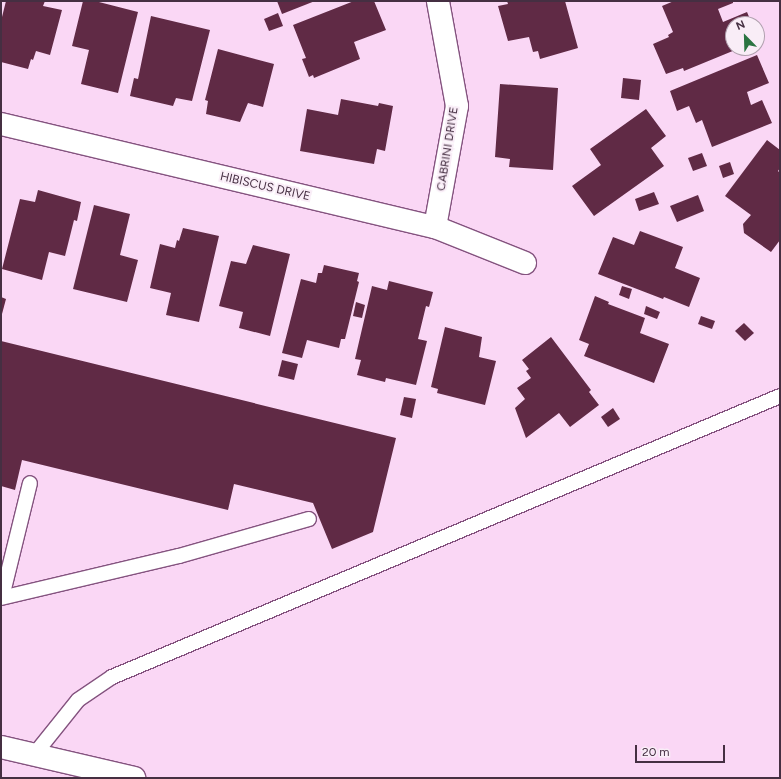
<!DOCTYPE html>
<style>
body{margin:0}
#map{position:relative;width:781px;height:779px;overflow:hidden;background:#fad7f5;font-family:Figtree,sans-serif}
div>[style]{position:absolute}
.building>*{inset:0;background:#602a45}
.roads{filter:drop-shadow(1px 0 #84537f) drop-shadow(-1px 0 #84537f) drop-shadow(0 1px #84537f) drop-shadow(0 -1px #84537f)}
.lane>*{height:14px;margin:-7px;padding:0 7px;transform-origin:7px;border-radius:7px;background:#fff}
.street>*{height:22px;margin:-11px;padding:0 11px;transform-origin:11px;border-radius:11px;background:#fff}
.secondary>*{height:22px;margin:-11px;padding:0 11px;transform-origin:11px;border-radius:11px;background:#fff}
span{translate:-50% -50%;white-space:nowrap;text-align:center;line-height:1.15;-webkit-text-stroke:4px #f9edf7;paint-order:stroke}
.street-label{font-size:12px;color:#452f42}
.frame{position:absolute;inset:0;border:2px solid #452f42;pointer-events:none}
.north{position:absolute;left:725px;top:16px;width:40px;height:40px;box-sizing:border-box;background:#f9edf7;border:1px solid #b1a1af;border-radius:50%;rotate:337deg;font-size:11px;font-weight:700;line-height:16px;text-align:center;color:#452f42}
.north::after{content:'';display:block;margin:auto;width:14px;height:18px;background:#2b7442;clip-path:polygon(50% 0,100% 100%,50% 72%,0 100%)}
.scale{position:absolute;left:635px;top:745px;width:90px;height:18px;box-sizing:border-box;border:2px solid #452f42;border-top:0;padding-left:5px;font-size:12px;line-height:14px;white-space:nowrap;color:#452f42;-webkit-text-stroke:3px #f9edf7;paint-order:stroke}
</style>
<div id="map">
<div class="building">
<div style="clip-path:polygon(6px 1px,45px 1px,43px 6px,62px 10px,50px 55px,36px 51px,33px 60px,31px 59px,28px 69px,1px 62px,1px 21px)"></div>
<div style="clip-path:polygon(83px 1px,95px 1px,138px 12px,118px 93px,81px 84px,89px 50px,72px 46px)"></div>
<div style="clip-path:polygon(277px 1px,315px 1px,282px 14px)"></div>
<div style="clip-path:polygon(354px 1px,374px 1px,386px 30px,354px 42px,360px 59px,314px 78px,313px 75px,309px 77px,302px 59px,306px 58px,293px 25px)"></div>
<div style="clip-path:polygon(507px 1px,565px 1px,578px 48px,540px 59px,538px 51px,533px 52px,529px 37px,508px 41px,498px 6px,508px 4px)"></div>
<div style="clip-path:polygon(674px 1px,733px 1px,733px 3px,718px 9px,723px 22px,747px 12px,752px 24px,733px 24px,733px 48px,740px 48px,684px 71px,683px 68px,666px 74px,653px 44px,669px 37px,668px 35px,673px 32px,662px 6px)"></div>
<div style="clip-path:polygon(278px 13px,283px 26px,269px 31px,264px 19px)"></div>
<div style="clip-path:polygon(151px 16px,210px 30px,192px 101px,176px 98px,173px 106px,130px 96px,134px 78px,138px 79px)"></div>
<div style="clip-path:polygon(218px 49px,274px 64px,263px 107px,248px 103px,240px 122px,206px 114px,208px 101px,205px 100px)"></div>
<div style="clip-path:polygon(757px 55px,769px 83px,747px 92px,751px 105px,762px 100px,772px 123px,712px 147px,702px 120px,696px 123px,689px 106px,677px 111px,670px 91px)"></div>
<div style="clip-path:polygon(623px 78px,641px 80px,639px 100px,621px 98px)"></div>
<div style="clip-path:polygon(500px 84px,558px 88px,553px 170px,509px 167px,510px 159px,495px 157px)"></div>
<div style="clip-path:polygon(341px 99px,378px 106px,379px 103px,393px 106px,385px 151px,377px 149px,374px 164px,300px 151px,307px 109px,338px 115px)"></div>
<div style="clip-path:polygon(646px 109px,666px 136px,651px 148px,664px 166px,594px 216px,572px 186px,601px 165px,590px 149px)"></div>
<div style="clip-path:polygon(767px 140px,780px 150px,780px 168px,778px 171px,780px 173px,780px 240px,771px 252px,744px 233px,743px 224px,751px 215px,725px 196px)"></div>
<div style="clip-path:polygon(702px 153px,707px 166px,693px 171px,688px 158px)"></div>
<div style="clip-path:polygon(730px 162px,734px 174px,723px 178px,719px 166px)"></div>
<div style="clip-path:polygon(38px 190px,81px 202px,77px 221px,74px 220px,65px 256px,49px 252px,42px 280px,2px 269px,20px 199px,35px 202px)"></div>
<div style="clip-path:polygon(654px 192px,659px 204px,639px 211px,635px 199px)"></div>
<div style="clip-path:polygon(698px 195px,704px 211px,677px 222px,670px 206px)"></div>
<div style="clip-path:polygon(94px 205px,130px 214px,120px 255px,138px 260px,127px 302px,73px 289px)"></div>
<div style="clip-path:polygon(183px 228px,219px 236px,199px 322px,166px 315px,171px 293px,150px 288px,160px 244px,175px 248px,177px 240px,179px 241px)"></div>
<div style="clip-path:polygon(640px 231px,683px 247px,675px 268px,700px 278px,689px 307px,664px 297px,663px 299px,598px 274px,613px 237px,634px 245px)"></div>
<div style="clip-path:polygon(253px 245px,290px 254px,270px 336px,239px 328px,243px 312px,219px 306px,231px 261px,246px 264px)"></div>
<div style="clip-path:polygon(324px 265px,359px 273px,357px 281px,359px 282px,345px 339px,341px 339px,339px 348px,307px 340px,302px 358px,282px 353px,301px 279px,316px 283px,318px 273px,322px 273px)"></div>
<div style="clip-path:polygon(389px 281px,433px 292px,429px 307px,426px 306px,418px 339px,427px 341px,416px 385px,386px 378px,385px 382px,357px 375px,361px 360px,355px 359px,372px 286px,387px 290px)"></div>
<div style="clip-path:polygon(622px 286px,632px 289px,629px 299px,619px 295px)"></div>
<div style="clip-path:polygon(595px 296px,609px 302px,608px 304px,645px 318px,640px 333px,669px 344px,654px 383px,584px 356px,589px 344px,579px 340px)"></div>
<div style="clip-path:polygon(1px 297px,6px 299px,2px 314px,1px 313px)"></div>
<div style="clip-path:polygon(356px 302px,365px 305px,362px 318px,353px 316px)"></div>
<div style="clip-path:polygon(646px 306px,660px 312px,657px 319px,644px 314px)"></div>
<div style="clip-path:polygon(701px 316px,715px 321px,712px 329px,698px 324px)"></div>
<div style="clip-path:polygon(744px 323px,754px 333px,745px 341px,735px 331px)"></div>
<div style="clip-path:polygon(445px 327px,482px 337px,479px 357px,496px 361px,485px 405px,437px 393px,438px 389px,431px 387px)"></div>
<div style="clip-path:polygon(551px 337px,591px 390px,589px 392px,599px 405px,570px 427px,559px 413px,526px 438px,515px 408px,525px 399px,517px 388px,531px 378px,526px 371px,529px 369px,522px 360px)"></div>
<div style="clip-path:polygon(1px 341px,396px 438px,373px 532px,332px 549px,313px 503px,234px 484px,228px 510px,22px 460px,15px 490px,1px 486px)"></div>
<div style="clip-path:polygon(282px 360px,298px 364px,294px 380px,278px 376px)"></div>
<div style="clip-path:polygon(404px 397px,416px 399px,412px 418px,400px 415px)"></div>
<div style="clip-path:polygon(613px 408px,620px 419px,608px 427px,601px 417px)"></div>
</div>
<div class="roads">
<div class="lane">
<div style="left:2px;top:597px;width:117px;rotate:-76.2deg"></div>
<div style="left:1px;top:598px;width:183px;rotate:-13.3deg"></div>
<div style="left:179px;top:556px;width:135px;rotate:-15.9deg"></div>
<div style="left:34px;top:755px;width:70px;rotate:-51.3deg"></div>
<div style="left:78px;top:700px;width:41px;rotate:-34.1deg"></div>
<div style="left:112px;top:677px;width:725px;rotate:-22.81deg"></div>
</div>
<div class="street">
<div style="left:1px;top:124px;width:446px;rotate:13.4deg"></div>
<div style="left:435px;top:227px;width:97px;rotate:21.8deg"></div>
<div style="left:435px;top:227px;width:123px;rotate:-79.7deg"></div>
<div style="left:457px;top:106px;width:107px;rotate:-100.3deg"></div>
</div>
<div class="secondary">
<div style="left:1px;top:747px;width:137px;rotate:13.1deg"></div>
</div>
</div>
<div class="street-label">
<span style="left:448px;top:149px;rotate:-81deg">CABRINI DRIVE</span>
<span style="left:265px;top:187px;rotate:13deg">HIBISCUS DRIVE</span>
</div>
<div class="frame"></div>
<div class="north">N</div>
<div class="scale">20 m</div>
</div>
